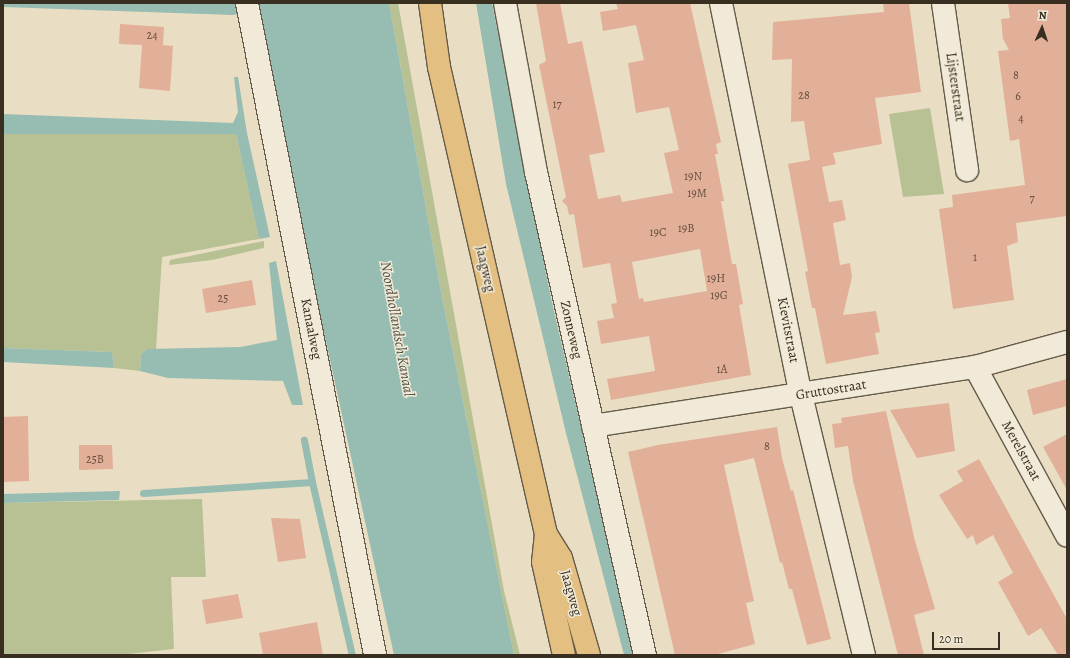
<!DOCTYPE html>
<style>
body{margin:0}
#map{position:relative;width:1070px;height:658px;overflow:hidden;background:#e9dec3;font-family:Alegreya,serif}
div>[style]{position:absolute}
.green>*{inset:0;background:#b7c193}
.water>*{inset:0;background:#97bcb2}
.stream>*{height:7px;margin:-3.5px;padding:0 3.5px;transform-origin:3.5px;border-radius:3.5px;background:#97bcb2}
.building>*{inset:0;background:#e2af98}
.roads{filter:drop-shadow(1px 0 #655b4a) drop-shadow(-1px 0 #655b4a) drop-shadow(0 1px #655b4a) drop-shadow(0 -1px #655b4a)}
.minor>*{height:22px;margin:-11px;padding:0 11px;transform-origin:11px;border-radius:11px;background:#f1ead8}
.major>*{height:22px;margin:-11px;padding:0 11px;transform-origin:11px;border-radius:11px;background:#e4bf82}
span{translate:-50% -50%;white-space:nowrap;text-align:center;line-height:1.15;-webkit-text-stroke:3px #f1ead8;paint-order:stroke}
.number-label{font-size:12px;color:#634f3f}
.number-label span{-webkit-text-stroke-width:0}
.street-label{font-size:14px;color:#392f21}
.water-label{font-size:15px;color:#505245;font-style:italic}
.frame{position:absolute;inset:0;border:4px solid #392f21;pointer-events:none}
.north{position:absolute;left:1022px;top:8px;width:40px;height:40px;-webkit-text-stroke:3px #f1ead8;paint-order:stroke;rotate:3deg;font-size:11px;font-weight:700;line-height:16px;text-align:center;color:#392f21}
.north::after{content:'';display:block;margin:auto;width:14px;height:18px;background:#392f21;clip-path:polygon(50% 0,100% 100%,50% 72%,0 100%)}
.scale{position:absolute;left:932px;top:632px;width:68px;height:18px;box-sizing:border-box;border:2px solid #392f21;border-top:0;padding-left:5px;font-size:12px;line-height:14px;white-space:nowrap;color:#392f21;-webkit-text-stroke:3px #f1ead8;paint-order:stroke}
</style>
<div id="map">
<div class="green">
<div style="clip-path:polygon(389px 3px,398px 3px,504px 591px,520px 655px,514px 655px,442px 297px)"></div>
<div style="clip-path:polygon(930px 108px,944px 194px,903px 197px,889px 114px)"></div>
<div style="clip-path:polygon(231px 132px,236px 134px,259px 239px,162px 257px,156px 349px,147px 349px,141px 354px,140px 371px,114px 368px,112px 352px,3px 348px,3px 134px)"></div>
<div style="clip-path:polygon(264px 241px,264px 248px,212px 260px,169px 265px,170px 260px)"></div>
<div style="clip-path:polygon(202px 499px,206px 577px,171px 577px,174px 649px,119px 655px,3px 655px,3px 503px)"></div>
</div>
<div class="water">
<div style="clip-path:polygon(3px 3px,389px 3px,442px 297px,514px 655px,394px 655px,286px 157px,260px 11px,233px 15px,3px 7px)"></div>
<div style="clip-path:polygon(476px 3px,492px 3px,551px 298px,634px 655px,624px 655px,566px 433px,506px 184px)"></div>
<div style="clip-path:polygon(234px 77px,238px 77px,247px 133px,270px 237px,259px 239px,236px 134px,3px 134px,3px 114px,233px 123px,238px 112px)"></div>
<div style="clip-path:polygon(276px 261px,303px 405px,292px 405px,283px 381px,168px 378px,140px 371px,141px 354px,147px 349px,240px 347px,277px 340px,269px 263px)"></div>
<div style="clip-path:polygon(3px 348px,112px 352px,114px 368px,3px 362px)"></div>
<div style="clip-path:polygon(120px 491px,119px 500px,3px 503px,3px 494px)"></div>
</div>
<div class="stream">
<div style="left:312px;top:482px;width:178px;rotate:77deg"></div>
<div style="left:143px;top:493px;width:169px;rotate:-3.7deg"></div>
<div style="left:312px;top:482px;width:43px;rotate:-100.8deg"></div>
</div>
<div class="building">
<div style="clip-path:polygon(evenodd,536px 3px,560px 3px,568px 44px,582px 41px,605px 152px,589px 155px,598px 199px,620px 195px,622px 202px,673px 193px,664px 153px,679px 150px,669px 107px,636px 113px,628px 63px,644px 60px,636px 25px,603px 31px,600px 12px,618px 9px,616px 3px,690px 3px,721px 142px,716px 144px,718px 154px,715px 154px,724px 201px,721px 201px,732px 264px,736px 264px,743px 304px,739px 305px,751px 375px,611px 400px,607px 379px,655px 371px,649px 336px,601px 344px,597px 321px,614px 318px,611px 304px,617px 303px,610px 263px,583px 268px,574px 214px,569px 215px,567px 206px,562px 201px,566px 197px,539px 65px,546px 61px,536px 3px,700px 249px,707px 291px,644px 302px,643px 298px,639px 299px,632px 262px,700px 249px)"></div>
<div style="clip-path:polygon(883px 3px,909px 3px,921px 92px,875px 98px,882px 144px,833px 153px,836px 164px,822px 167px,829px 202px,842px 200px,846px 220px,833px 223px,840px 265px,850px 263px,852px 277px,843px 315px,876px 311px,880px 332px,875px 333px,879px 354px,826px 364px,815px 308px,812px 308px,805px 272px,808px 271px,788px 164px,810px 160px,804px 121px,791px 122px,792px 59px,772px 60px,773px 22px,884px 12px)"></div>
<div style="clip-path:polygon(1008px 3px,1067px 3px,1067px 216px,1016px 223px,1018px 242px,1007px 246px,1014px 300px,953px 309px,939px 209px,953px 207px,952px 195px,1025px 185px,1019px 139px,1010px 141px,998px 51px,1009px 50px,1003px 39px,1001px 19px,1010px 18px)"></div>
<div style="clip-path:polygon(120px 24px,164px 27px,163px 45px,173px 46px,170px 91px,139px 88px,142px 45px,119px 44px)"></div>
<div style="clip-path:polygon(252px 280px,256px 305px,206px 313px,202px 289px)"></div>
<div style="clip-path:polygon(1067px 379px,1067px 406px,1033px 415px,1027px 390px)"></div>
<div style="clip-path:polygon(949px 403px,955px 451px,917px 458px,890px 410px)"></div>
<div style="clip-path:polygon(886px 411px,915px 541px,935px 609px,914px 615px,924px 655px,898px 655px,853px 481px,848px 446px,835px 448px,832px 424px,842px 423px,841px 418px)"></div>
<div style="clip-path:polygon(28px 416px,29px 481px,3px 482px,3px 417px)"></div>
<div style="clip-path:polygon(777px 427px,782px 458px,791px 491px,793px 490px,831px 639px,807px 645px,792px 589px,789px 589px,782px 562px,780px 563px,754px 458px,724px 465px,754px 601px,746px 603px,755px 644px,714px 655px,675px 655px,628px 452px,658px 445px)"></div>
<div style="clip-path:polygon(1067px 434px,1067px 490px,1043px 447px)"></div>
<div style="clip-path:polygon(79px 445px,112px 445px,113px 469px,79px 470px)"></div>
<div style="clip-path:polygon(979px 459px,1067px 619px,1067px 655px,1058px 655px,1041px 628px,1028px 636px,998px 582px,1013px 573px,993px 535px,976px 545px,973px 535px,967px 539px,939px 495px,963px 481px,957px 471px)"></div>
<div style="clip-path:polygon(271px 518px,300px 519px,306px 558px,278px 562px)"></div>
<div style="clip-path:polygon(238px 594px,243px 618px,206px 624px,202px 600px)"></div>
<div style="clip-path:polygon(317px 622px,323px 655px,263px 655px,259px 633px)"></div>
</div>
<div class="roads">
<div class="minor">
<div style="left:247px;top:3px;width:664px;rotate:78.89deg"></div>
<div style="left:505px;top:3px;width:172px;rotate:79.6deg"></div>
<div style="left:536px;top:172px;width:495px;rotate:77.3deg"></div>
<div style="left:721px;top:3px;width:400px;rotate:78.5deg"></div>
<div style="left:801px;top:395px;width:268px;rotate:76.4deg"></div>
<div style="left:943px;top:3px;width:169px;rotate:81.8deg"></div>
<div style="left:975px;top:367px;width:192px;rotate:61.4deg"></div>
<div style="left:593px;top:426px;width:387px;rotate:-8.8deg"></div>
<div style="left:975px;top:367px;width:95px;rotate:-15.2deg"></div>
</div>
<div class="major">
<div style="left:430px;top:3px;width:65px;rotate:82deg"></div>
<div style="left:439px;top:67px;width:479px;rotate:77.1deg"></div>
<div style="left:546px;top:534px;width:28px;rotate:58deg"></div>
<div style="left:561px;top:558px;width:101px;rotate:73.9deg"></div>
<div style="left:546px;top:534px;width:28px;rotate:96deg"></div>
<div style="left:543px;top:562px;width:95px;rotate:77.3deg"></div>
</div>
</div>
<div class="number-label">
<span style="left:152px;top:36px">24</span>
<span style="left:1016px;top:76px">8</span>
<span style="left:804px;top:96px">28</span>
<span style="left:1018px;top:97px">6</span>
<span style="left:557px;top:105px">17</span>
<span style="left:1021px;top:119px">4</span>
<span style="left:693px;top:177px">19N</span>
<span style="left:697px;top:194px">19M</span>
<span style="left:1032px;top:199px">7</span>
<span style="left:686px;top:229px">19B</span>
<span style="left:658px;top:233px">19C</span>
<span style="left:975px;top:258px">1</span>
<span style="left:716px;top:279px">19H</span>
<span style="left:719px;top:296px">19G</span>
<span style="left:223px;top:299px">25</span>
<span style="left:722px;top:370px">1A</span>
<span style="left:767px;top:447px">8</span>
<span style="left:95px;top:460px">25B</span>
</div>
<div class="street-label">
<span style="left:955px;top:87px;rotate:82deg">Lijsterstraat</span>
<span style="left:485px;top:269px;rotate:77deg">Jaagweg</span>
<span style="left:311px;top:329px;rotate:79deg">Kanaalweg</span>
<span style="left:571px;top:330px;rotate:77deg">Zonneweg</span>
<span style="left:788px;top:330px;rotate:79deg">Kievitstraat</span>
<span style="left:831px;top:390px;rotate:-9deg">Gruttostraat</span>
<span style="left:1021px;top:451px;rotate:61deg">Merelstraat</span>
<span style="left:571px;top:593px;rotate:74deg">Jaagweg</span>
</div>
<div class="water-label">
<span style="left:397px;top:329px;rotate:80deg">Noordhollandsch Kanaal</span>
</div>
<div class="frame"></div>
<div class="north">N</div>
<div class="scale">20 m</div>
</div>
